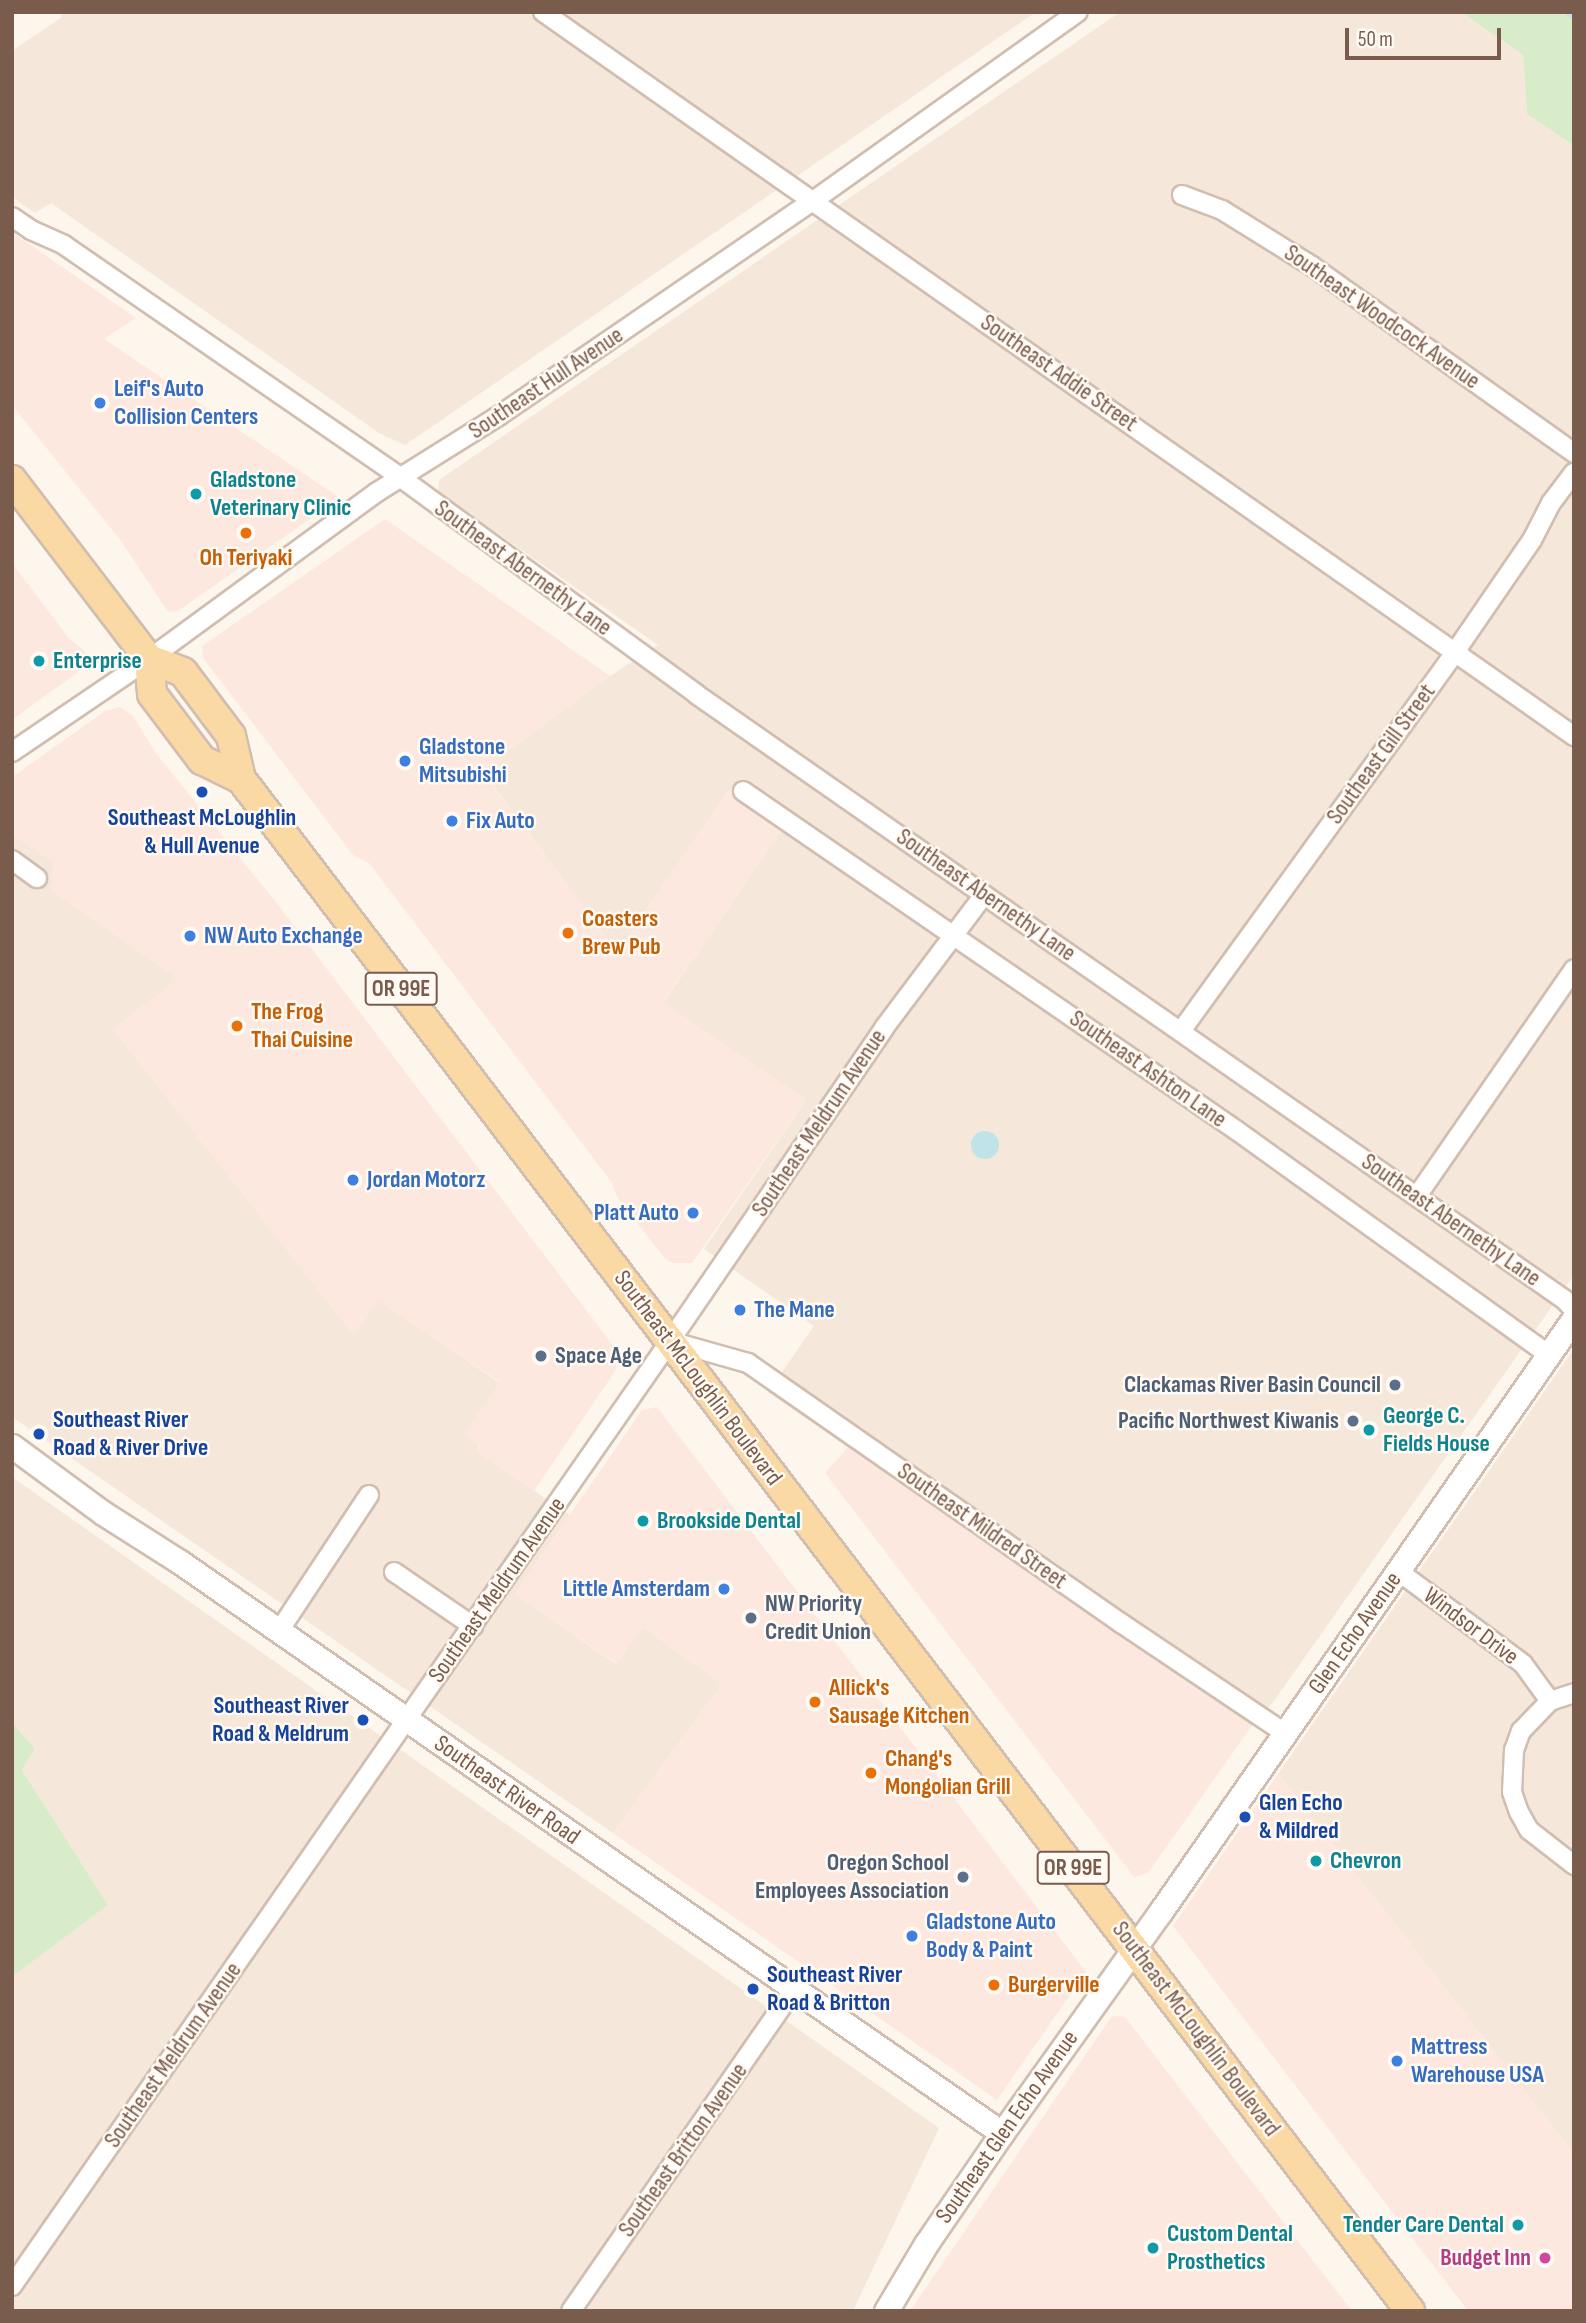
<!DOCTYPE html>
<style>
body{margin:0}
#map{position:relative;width:1586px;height:2323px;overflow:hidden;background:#fdf6ec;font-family:"Sofia Sans Condensed",sans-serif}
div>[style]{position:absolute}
.residential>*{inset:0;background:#f5e8da}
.commercial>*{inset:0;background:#fde8e0}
.green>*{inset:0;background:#d8ecc9}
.water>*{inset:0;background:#bfe3e8}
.round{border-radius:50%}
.stream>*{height:6px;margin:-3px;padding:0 3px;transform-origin:3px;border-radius:3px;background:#bfe3e8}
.roads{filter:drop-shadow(2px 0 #d1beb0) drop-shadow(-2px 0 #d1beb0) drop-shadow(0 2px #d1beb0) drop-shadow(0 -2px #d1beb0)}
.minor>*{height:18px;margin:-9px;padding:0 9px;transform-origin:9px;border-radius:9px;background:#fff}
.tertiary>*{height:23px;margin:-11.5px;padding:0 11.5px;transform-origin:11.5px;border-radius:11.5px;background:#fff}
.primary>*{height:28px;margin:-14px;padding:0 14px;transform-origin:14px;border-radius:14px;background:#fbd9a5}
.dots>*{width:19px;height:19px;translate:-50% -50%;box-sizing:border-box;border:4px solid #fffaf3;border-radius:50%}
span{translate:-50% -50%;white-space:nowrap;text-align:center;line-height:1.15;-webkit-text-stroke:5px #fffaf3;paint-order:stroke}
.shield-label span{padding:2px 5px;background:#fffaf3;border:2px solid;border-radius:5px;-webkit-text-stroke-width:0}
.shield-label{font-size:23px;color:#7a5c4d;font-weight:700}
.street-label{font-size:24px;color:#7a5c4d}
.shop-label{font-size:24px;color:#366cbe;font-weight:700}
.left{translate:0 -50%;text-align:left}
.right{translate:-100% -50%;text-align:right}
.culture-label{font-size:24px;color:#0d838f;font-weight:700}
.food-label{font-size:24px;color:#c56008;font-weight:700}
.transit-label{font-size:24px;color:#164399;font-weight:700}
.service-label{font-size:24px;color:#4e5e75;font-weight:700}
.hotel-label{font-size:24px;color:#b23c85;font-weight:700}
.frame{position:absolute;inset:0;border:14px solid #7a5c4d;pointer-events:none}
.scale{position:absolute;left:1345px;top:28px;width:156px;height:32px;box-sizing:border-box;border:4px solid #7a5c4d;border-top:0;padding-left:9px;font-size:21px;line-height:24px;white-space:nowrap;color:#7a5c4d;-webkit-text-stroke:5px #fffaf3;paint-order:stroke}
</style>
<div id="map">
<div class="residential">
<div style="clip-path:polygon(59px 12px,1036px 12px,405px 445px,379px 433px,51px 203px,35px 213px,12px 197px,12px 51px,62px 17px)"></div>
<div style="clip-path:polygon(1120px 12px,1461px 12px,1523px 55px,1527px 114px,1574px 146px,1574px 1275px,1274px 1701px,1251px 1727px,768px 1392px,814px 1326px,704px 1249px,806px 1100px,663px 1003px,783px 828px,728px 791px,617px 952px,482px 770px,610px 676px,658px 645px,438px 492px,439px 480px)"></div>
<div style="clip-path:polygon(12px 834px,54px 862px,52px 891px,179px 979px,113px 1029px,354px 1335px,378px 1300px,500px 1383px,477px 1452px,570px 1515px,515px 1594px,616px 1664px,643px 1627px,722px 1684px,613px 1833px,12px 1417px)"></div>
<div style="clip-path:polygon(1571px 1353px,1574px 1355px,1574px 2154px,1278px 1774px)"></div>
<div style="clip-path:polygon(12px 1477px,939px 2128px,853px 2311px,12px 2311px,12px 1977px,108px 1905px,22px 1770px,35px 1749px,12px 1722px)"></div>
</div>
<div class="commercial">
<div style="clip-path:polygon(12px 232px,136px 318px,104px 339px,340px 498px,178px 611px,168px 612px,121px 541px,12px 405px)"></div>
<div style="clip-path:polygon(385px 519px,610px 676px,482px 771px,617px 951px,728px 791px,783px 829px,663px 1002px,806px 1100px,692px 1263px,673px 1263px,666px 1260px,617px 1197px,612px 1183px,369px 863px,353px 855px,203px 658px,202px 646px)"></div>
<div style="clip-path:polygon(12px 563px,68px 637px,85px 652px,89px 664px,12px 720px)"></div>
<div style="clip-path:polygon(120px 707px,133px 716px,155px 752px,283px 911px,615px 1348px,616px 1370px,534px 1491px,476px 1452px,480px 1446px,464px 1435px,500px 1382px,378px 1301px,354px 1336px,113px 1029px,178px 979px,52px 891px,53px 862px,12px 834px,12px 777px,105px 711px)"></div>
<div style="clip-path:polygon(657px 1407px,1086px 1972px,997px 2100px,613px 1833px,722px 1684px,643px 1627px,617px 1664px,515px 1594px,642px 1410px)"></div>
<div style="clip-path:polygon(848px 1447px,1251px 1727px,1148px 1873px,1134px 1877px,825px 1473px)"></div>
<div style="clip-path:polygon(1278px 1774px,1574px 2154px,1574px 2311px,1468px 2311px,1173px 1926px)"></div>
<div style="clip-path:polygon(1112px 2016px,1125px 2017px,1352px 2311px,910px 2311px)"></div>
</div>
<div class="green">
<div style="clip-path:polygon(1461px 12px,1574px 12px,1574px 146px,1527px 114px,1523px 55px)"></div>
<div style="clip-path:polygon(12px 1722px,35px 1749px,22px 1770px,108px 1905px,12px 1977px)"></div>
</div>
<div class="water">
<div class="round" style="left:971px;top:1131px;width:28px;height:28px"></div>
</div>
<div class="stream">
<div style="left:1567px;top:12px;width:9px;rotate:36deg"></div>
</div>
<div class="roads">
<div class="minor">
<div style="left:543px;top:12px;width:1260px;rotate:35.08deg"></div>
<div style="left:1182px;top:195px;width:43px;rotate:20.6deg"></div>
<div style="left:1222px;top:210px;width:106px;rotate:31.9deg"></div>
<div style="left:1312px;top:266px;width:322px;rotate:35.5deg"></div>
<div style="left:12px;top:217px;width:23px;rotate:34deg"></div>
<div style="left:31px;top:230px;width:36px;rotate:24deg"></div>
<div style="left:64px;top:245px;width:408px;rotate:34.6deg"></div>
<div style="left:400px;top:477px;width:367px;rotate:36.2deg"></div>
<div style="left:696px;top:694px;width:1059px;rotate:34.89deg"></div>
<div style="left:1565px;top:1300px;width:13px;rotate:48deg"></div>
<div style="left:12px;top:752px;width:166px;rotate:-34.2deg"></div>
<div style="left:149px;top:659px;width:283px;rotate:-36.2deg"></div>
<div style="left:377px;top:492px;width:142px;rotate:-32deg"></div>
<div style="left:497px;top:417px;width:383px;rotate:-34.4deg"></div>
<div style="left:813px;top:201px;width:325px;rotate:-35.5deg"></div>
<div style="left:743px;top:791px;width:598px;rotate:34.51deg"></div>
<div style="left:1236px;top:1130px;width:384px;rotate:35.7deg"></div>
<div style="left:12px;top:860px;width:31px;rotate:36deg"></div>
<div style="left:1181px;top:1031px;width:468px;rotate:-54.1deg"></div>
<div style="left:1455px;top:652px;width:136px;rotate:-55.5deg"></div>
<div style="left:1532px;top:540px;width:42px;rotate:-62.8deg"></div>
<div style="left:1551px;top:503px;width:38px;rotate:-53deg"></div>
<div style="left:1417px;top:1196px;width:276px;rotate:-55.3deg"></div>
<div style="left:670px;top:1341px;width:81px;rotate:15.8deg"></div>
<div style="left:748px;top:1363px;width:455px;rotate:34.9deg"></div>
<div style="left:1121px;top:1623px;width:197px;rotate:33.9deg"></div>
<div style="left:1398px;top:1571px;width:156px;rotate:36.6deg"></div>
<div style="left:1523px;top:1664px;width:46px;rotate:53.9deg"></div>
<div style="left:1550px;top:1701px;width:25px;rotate:-18deg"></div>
<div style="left:394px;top:1572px;width:96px;rotate:34.4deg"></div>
<div style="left:279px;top:1631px;width:163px;rotate:-56.5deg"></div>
<div style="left:1550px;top:1701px;width:42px;rotate:134deg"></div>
<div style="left:1521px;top:1731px;width:20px;rotate:110deg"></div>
<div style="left:1514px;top:1750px;width:42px;rotate:92.7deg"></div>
<div style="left:1512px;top:1792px;width:21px;rotate:71deg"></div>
<div style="left:1519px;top:1812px;width:21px;rotate:61deg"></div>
<div style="left:1529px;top:1830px;width:57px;rotate:37.9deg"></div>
<div style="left:12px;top:2286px;width:1152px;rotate:-55.15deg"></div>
<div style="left:670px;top:1341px;width:379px;rotate:-55.6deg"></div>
<div style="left:884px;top:1028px;width:166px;rotate:-53.1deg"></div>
<div style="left:571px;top:2311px;width:392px;rotate:-55.3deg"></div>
</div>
<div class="tertiary">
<div style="left:12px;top:1446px;width:113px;rotate:36.4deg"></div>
<div style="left:103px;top:1513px;width:91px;rotate:32.5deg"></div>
<div style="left:180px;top:1562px;width:1001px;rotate:34.79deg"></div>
<div style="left:886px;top:2311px;width:78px;rotate:-59.2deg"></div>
<div style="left:926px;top:2244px;width:135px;rotate:-55.6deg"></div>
<div style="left:1002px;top:2133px;width:273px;rotate:-54.4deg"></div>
<div style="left:1161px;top:1911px;width:723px;rotate:-55.14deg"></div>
</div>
<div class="primary">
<div style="left:12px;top:480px;width:225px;rotate:52.6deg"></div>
<div style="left:149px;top:659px;width:36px;rotate:21deg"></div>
<div style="left:183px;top:672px;width:80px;rotate:53.1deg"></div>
<div style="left:231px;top:736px;width:44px;rotate:76.9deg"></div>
<div style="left:241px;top:779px;width:1927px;rotate:52.65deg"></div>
<div style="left:149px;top:659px;width:35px;rotate:85deg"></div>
<div style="left:152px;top:694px;width:83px;rotate:52.9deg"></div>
<div style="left:202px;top:760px;width:43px;rotate:26deg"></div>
</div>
</div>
<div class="dots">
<div style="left:100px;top:403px;background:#3f7fe0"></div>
<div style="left:196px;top:494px;background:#0f9aa8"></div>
<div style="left:246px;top:533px;background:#e8710a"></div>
<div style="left:39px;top:661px;background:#0f9aa8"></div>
<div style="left:405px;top:761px;background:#3f7fe0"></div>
<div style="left:202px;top:792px;background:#1a4fb4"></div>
<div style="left:452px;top:821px;background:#3f7fe0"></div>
<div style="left:568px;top:933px;background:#e8710a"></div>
<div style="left:190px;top:936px;background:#3f7fe0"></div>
<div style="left:237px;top:1026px;background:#e8710a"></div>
<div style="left:353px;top:1180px;background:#3f7fe0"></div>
<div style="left:693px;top:1213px;background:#3f7fe0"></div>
<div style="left:740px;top:1310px;background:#3f7fe0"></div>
<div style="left:541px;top:1356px;background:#5c6f8a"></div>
<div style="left:1395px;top:1385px;background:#5c6f8a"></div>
<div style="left:1353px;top:1421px;background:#5c6f8a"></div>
<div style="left:1369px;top:1430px;background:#0f9aa8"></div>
<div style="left:39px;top:1434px;background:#1a4fb4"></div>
<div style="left:643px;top:1521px;background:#0f9aa8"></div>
<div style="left:724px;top:1589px;background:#3f7fe0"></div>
<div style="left:751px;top:1618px;background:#5c6f8a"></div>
<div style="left:815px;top:1702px;background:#e8710a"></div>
<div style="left:363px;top:1720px;background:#1a4fb4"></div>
<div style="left:871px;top:1773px;background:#e8710a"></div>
<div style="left:1245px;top:1817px;background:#1a4fb4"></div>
<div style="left:1316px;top:1861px;background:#0f9aa8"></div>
<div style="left:963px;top:1877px;background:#5c6f8a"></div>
<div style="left:912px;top:1936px;background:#3f7fe0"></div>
<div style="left:994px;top:1985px;background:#e8710a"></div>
<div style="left:753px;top:1989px;background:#1a4fb4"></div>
<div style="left:1397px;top:2061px;background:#3f7fe0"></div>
<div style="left:1518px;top:2225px;background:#0f9aa8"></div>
<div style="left:1153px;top:2248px;background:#0f9aa8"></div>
<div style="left:1545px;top:2258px;background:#d1479c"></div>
</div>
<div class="shield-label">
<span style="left:401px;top:989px">OR 99E</span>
<span style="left:1073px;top:1868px">OR 99E</span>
</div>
<div class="street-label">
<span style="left:1382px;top:317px;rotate:35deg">Southeast Woodcock Avenue</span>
<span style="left:1059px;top:373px;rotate:35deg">Southeast Addie Street</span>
<span style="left:546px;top:383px;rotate:-34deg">Southeast Hull Avenue</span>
<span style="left:523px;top:568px;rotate:36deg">Southeast Abernethy Lane</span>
<span style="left:1381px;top:754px;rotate:-54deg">Southeast Gill Street</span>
<span style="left:986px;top:895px;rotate:35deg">Southeast Abernethy Lane</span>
<span style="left:1148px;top:1069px;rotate:35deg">Southeast Ashton Lane</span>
<span style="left:819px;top:1123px;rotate:-56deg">Southeast Meldrum Avenue</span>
<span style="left:1451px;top:1220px;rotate:35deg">Southeast Abernethy Lane</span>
<span style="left:698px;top:1378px;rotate:53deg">Southeast McLoughlin Boulevard</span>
<span style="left:982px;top:1526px;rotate:35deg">Southeast Mildred Street</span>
<span style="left:497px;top:1590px;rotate:-55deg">Southeast Meldrum Avenue</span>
<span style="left:1471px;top:1626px;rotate:37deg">Windsor Drive</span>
<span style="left:1355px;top:1633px;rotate:-55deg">Glen Echo Avenue</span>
<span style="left:507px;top:1790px;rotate:35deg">Southeast River Road</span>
<span style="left:1196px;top:2029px;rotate:53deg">Southeast McLoughlin Boulevard</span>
<span style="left:173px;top:2055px;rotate:-55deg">Southeast Meldrum Avenue</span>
<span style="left:1007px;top:2127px;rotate:-55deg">Southeast Glen Echo Avenue</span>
<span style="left:683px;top:2150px;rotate:-55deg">Southeast Britton Avenue</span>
</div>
<div class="shop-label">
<span class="left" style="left:114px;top:403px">Leif's Auto<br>Collision Centers</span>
<span class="left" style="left:419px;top:761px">Gladstone<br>Mitsubishi</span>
<span class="left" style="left:466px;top:821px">Fix Auto</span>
<span class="left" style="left:204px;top:936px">NW Auto Exchange</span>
<span class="left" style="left:367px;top:1180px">Jordan Motorz</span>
<span class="right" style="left:679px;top:1213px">Platt Auto</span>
<span class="left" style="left:754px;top:1310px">The Mane</span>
<span class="right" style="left:710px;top:1589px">Little Amsterdam</span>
<span class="left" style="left:926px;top:1936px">Gladstone Auto<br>Body &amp; Paint</span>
<span class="left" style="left:1411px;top:2061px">Mattress<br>Warehouse USA</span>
</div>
<div class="culture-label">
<span class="left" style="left:210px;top:494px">Gladstone<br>Veterinary Clinic</span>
<span class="left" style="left:53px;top:661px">Enterprise</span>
<span class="left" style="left:1383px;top:1430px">George C.<br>Fields House</span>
<span class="left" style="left:657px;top:1521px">Brookside Dental</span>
<span class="left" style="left:1330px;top:1861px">Chevron</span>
<span class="right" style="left:1504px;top:2225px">Tender Care Dental</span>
<span class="left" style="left:1167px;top:2248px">Custom Dental<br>Prosthetics</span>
</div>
<div class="food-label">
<span style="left:246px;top:558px">Oh Teriyaki</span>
<span class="left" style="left:582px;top:933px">Coasters<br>Brew Pub</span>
<span class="left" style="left:251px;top:1026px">The Frog<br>Thai Cuisine</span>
<span class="left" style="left:829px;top:1702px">Allick's<br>Sausage Kitchen</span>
<span class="left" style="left:885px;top:1773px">Chang's<br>Mongolian Grill</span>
<span class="left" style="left:1008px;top:1985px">Burgerville</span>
</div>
<div class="transit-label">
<span style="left:202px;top:832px">Southeast McLoughlin<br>&amp; Hull Avenue</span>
<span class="left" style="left:53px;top:1434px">Southeast River<br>Road &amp; River Drive</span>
<span class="right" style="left:349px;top:1720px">Southeast River<br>Road &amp; Meldrum</span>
<span class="left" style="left:1259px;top:1817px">Glen Echo<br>&amp; Mildred</span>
<span class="left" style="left:767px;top:1989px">Southeast River<br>Road &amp; Britton</span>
</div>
<div class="service-label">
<span class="left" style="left:555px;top:1356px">Space Age</span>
<span class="right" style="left:1381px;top:1385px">Clackamas River Basin Council</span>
<span class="right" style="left:1339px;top:1421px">Pacific Northwest Kiwanis</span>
<span class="left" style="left:765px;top:1618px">NW Priority<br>Credit Union</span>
<span class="right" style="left:949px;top:1877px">Oregon School<br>Employees Association</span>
</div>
<div class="hotel-label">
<span class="right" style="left:1531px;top:2258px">Budget Inn</span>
</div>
<div class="frame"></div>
<div class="scale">50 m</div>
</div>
